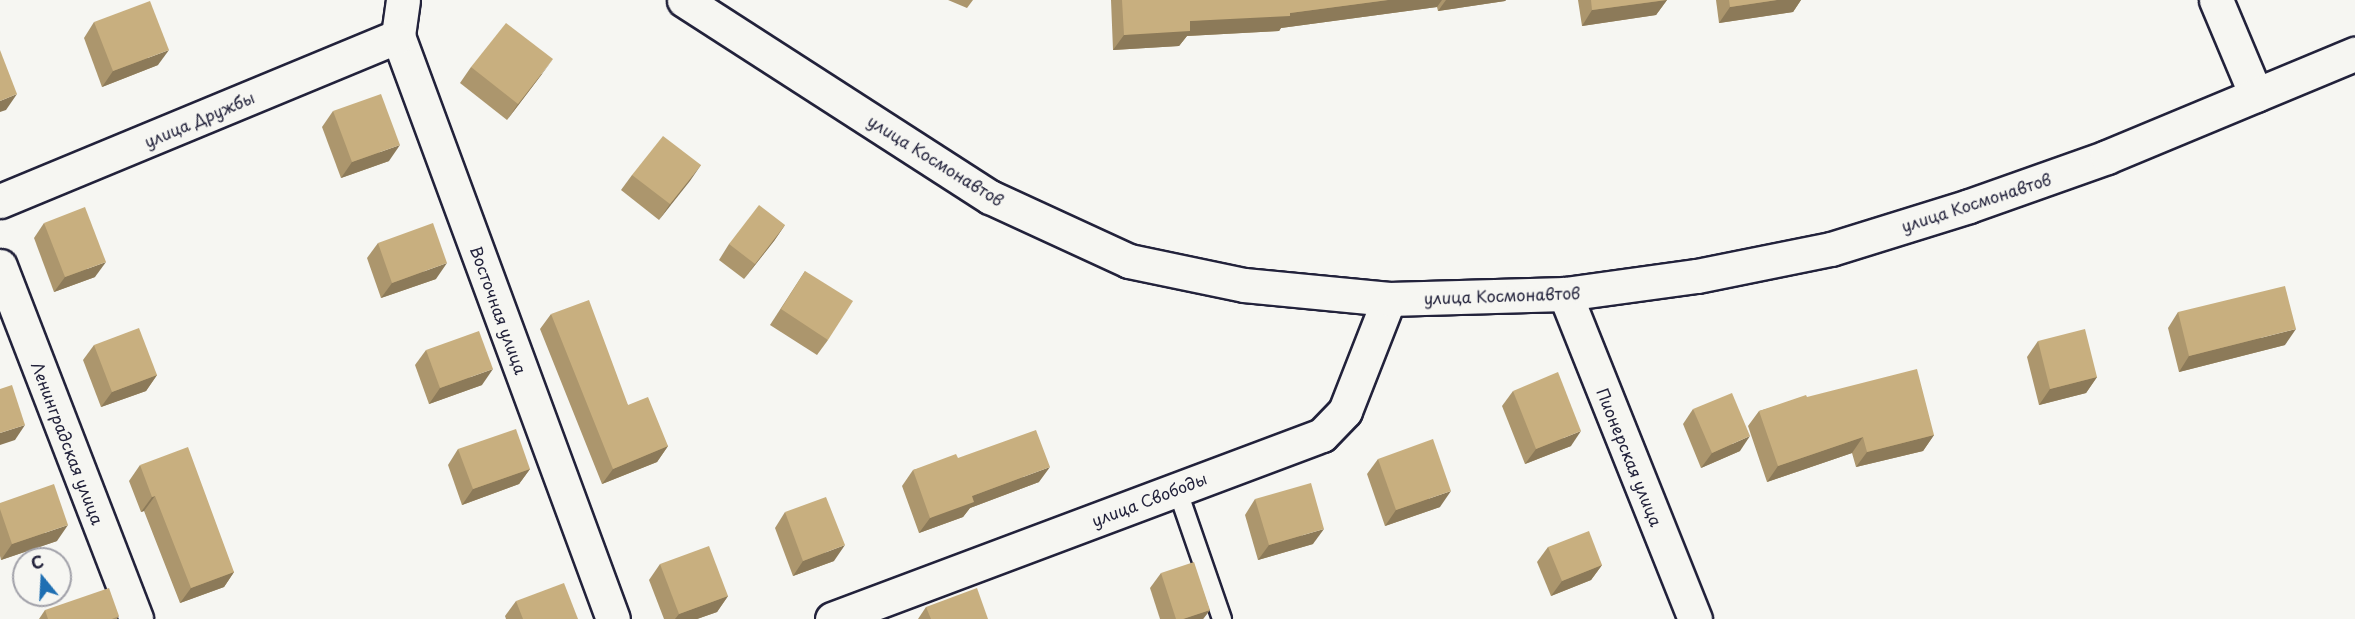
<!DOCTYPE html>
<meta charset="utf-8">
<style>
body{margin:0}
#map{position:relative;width:2355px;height:619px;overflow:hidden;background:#f6f6f2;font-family:"Playpen Sans",sans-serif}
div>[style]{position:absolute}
.roads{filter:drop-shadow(2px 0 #22223b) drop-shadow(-2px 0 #22223b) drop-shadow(0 2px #22223b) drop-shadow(0 -2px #22223b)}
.service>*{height:18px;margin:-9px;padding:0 9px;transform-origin:9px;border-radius:9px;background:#f6f6f2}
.minor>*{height:33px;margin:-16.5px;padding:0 16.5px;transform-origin:16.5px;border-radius:16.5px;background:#f6f6f2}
.tertiary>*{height:33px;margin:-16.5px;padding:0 16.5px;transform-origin:16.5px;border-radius:16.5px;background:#f6f6f2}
.secondary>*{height:33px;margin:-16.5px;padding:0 16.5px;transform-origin:16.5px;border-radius:16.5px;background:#f6f6f2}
.wall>*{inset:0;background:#ac966d}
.shaded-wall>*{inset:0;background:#8c7a59}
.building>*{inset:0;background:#c8af7f}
span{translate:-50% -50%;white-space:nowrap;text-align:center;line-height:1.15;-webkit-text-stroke:4.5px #f6f6f2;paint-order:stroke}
.street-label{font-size:16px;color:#22223b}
.north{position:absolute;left:12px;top:547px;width:60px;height:60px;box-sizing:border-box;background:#f6f6f2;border:2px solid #a1a1a9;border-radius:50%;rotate:342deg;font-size:16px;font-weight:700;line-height:24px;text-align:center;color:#22223b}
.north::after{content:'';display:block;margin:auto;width:21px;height:27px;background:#1f6fb2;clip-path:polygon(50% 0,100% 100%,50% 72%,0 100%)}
</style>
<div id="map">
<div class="roads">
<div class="service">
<div style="left:1177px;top:489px;width:138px;rotate:70.9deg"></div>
</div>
<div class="minor">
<div style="left:403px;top:0;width:36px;rotate:98deg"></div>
<div style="left:398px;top:36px;width:621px;rotate:69.76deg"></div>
<div style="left:2216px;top:0;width:103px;rotate:67.2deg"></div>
<div style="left:0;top:201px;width:431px;rotate:-22.5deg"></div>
<div style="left:0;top:266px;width:378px;rotate:68.9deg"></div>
<div style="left:832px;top:619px;width:523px;rotate:-20.58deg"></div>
<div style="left:1322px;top:435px;width:33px;rotate:-46deg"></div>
<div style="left:1345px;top:411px;width:120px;rotate:-68.6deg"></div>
</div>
<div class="tertiary">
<div style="left:1565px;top:294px;width:350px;rotate:68.2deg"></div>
</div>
<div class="secondary">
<div style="left:684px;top:0;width:364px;rotate:32.8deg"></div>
<div style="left:990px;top:197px;width:153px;rotate:24.7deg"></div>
<div style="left:1129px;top:261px;width:117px;rotate:11.8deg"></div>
<div style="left:1244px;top:285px;width:146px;rotate:5.5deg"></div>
<div style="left:1389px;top:299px;width:176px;rotate:-1.6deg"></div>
<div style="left:1565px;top:294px;width:133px;rotate:-7.8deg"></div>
<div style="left:1697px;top:276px;width:137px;rotate:-11.4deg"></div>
<div style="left:1831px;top:249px;width:145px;rotate:-17.3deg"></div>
<div style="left:1969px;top:206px;width:146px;rotate:-19.5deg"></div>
<div style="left:2107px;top:157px;width:269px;rotate:-22.6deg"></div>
</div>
</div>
<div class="wall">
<div style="clip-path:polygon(948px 0,973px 0,967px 8px)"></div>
<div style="clip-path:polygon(1111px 0,1506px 0,1505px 1px,1438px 11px,1437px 7px,1281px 28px,1279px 31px,1187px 36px,1179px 46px,1113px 50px)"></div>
<div style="clip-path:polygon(1578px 0,1667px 0,1656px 15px,1582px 26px)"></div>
<div style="clip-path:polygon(1716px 0,1801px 0,1793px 12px,1719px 23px)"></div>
<div style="clip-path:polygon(94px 22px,158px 65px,102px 87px,84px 38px)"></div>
<div style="clip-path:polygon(471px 67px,542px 74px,507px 120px,460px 83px)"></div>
<div style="clip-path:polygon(333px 111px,389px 161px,341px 178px,322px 127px)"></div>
<div style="clip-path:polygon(701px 165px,659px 220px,621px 190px,632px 175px)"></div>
<div style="clip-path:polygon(44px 223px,95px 277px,54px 292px,34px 238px)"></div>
<div style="clip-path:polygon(785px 225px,774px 241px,744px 279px,719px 260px,729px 244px)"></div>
<div style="clip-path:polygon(378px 243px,436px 279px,381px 298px,367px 258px)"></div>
<div style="clip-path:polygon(805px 271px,828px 340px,817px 355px,770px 325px)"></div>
<div style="clip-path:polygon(2178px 312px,2285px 345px,2179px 372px,2168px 328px)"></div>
<div style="clip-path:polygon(551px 314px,628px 405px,668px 446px,657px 462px,602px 484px,540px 329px)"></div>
<div style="clip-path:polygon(2038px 341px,2097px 377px,2086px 393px,2039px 405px,2027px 357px)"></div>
<div style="clip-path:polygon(94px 345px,157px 375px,146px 391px,101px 407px,83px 360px)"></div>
<div style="clip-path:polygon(426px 350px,482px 385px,429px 404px,415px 365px)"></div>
<div style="clip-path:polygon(1513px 391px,1571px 446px,1525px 464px,1502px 406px)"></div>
<div style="clip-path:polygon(1807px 397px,1934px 435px,1923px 451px,1856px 467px,1852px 453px,1767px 482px,1748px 426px,1759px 411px)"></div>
<div style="clip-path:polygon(1693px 409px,1740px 451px,1701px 468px,1683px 424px)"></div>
<div style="clip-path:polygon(458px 449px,530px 469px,519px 484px,462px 505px,448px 465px)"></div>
<div style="clip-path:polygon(958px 458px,1039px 482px,970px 508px,963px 517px,919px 533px,902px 486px,913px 470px)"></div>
<div style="clip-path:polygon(1378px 459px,1440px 507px,1385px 526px,1367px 474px)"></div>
<div style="clip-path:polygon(140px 465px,234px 572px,224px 587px,180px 603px,144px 511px,141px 512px,129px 481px)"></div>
<div style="clip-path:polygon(1255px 499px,1313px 544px,1258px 560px,1245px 515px)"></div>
<div style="clip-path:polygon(0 503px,57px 541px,1px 560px,0 556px)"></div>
<div style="clip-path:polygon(785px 512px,834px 561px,793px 576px,775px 528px)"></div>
<div style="clip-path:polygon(1548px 547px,1602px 565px,1591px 580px,1551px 596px,1537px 562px)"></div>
<div style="clip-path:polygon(660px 564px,728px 596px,717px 612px,697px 619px,664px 619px,649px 580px)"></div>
<div style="clip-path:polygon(1161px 573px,1210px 610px,1203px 619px,1160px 619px,1150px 588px)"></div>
<div style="clip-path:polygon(516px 601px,578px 619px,506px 619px,505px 616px)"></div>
<div style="clip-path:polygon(926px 607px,988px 619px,918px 619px)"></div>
<div style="clip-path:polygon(45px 610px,119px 616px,117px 619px,39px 619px)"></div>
</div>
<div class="shaded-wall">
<div style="clip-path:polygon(1388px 0,1442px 0,1437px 7px,1281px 28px,1279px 31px,1187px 36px,1179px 46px,1113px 50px,1124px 35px,1190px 21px,1290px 13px)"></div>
<div style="clip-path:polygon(1446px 0,1506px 0,1505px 1px,1438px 11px)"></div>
<div style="clip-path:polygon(1667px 0,1656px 15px,1582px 26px,1592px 10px)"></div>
<div style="clip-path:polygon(1777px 0,1801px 0,1793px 12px,1719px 23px,1730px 7px)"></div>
<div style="clip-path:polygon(169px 50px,158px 65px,102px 87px,113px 71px)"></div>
<div style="clip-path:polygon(553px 59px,542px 74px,507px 120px,518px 104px)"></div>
<div style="clip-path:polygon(17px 94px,6px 110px,0 112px,0 101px)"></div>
<div style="clip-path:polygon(400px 145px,389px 161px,341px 178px,352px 162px)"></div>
<div style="clip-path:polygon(701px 165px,690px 181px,659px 220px,670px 204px)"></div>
<div style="clip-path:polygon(785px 225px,774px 241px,744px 279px,755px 264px)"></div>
<div style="clip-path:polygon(106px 262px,95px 277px,54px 292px,65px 277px)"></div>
<div style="clip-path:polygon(447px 263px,436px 279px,381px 298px,392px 283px)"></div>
<div style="clip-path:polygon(2296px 329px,2285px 345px,2179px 372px,2189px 356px)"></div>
<div style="clip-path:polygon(493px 369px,482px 385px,429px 404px,440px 388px)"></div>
<div style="clip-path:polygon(157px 375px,146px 391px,101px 407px,112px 392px)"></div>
<div style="clip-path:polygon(2097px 377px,2086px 393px,2039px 405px,2050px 389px)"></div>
<div style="clip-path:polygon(25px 425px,15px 440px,0 445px,0 433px)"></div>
<div style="clip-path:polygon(1581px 431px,1571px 446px,1525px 464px,1536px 449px)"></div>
<div style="clip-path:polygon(1934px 435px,1923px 451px,1856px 467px,1867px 452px)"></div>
<div style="clip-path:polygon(1750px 436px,1740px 451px,1701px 468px,1712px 453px)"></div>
<div style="clip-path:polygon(1863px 437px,1852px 453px,1767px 482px,1778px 466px)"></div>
<div style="clip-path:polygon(668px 446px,657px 462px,602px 484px,613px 469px)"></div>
<div style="clip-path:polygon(1050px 467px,1039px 482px,970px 508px,963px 517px,919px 533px,930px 518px,972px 496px)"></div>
<div style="clip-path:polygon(530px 469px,519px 484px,462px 505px,473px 489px)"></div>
<div style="clip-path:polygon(1451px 491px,1440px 507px,1385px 526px,1396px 510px)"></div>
<div style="clip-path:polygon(155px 496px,144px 511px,141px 512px,152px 497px)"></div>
<div style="clip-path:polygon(68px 525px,57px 541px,1px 560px,12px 544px)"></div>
<div style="clip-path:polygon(1324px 529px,1313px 544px,1258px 560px,1269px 545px)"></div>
<div style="clip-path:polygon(845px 545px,834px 561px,793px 576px,803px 561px)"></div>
<div style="clip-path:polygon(1602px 565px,1591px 580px,1551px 596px,1562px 581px)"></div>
<div style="clip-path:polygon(234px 572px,224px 587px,180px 603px,191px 588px)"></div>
<div style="clip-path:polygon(728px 596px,717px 612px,697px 619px,675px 619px,679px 614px)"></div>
<div style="clip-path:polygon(1210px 610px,1203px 619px,1183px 619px)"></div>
</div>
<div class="building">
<div style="clip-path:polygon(1122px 0,1388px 0,1290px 13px,1290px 16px,1190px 21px,1190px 31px,1124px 35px)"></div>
<div style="clip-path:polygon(1591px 0,1666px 0,1592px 10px)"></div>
<div style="clip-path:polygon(1729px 0,1777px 0,1730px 7px)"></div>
<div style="clip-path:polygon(150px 1px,169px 50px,113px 71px,94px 22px)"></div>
<div style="clip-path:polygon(506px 23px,553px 59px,518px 104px,471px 67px)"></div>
<div style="clip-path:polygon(0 50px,17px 94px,0 101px)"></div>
<div style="clip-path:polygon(381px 94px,400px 145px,352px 162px,333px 111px)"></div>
<div style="clip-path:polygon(663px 136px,701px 165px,670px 204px,632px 175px)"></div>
<div style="clip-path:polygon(759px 205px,785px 225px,755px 264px,729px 244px)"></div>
<div style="clip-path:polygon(85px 207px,106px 262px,65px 277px,44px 223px)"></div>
<div style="clip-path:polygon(433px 223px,447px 263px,392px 283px,378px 243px)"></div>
<div style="clip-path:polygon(805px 271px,853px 301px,828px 340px,781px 309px)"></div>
<div style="clip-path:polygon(2285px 286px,2296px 329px,2189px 356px,2178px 312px)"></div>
<div style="clip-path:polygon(589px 300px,628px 405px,648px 397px,668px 446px,613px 469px,551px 314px)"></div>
<div style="clip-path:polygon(139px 328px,157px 375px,112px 392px,94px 345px)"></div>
<div style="clip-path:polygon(2085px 329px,2097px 377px,2050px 389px,2038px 341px)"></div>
<div style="clip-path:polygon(479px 331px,493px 369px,440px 388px,426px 350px)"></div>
<div style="clip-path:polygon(1917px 369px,1934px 435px,1867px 452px,1863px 437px,1778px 466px,1759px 411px,1806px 395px,1807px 397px)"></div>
<div style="clip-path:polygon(1558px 372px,1581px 431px,1536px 449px,1513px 391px)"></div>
<div style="clip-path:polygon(12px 385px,25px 425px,0 433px,0 389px)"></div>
<div style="clip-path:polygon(1732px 393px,1750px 436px,1712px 453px,1693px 409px)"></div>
<div style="clip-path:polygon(516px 429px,530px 469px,473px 489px,458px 449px)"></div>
<div style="clip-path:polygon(1036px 430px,1050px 467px,972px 496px,974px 502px,930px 518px,913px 470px,956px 454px,958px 458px)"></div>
<div style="clip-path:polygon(1433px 439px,1451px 491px,1396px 510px,1378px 459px)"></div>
<div style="clip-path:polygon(188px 447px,234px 572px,191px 588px,155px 496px,152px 497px,140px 465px)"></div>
<div style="clip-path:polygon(1311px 483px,1324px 529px,1269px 545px,1255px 499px)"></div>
<div style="clip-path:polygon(54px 484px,68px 525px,12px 544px,0 509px,0 503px)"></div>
<div style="clip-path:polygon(826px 497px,845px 545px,803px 561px,785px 512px)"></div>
<div style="clip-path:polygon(1589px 531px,1602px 565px,1562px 581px,1548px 547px)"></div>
<div style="clip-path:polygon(709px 546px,728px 596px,679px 614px,660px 564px)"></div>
<div style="clip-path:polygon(1194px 562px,1210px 610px,1183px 619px,1176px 619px,1161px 573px)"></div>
<div style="clip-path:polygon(564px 583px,578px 619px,523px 619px,516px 601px)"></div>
<div style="clip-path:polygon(109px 588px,119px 616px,112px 619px,48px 619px,45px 610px)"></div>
<div style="clip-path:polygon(977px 588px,988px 619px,931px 619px,926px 607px)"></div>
</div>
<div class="street-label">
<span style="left:199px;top:119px;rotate:-23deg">улица Дружбы</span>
<span style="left:936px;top:160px;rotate:32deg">улица Космонавтов</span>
<span style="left:1976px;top:202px;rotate:-18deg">улица Космонавтов</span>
<span style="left:1502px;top:295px;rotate:-2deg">улица Космонавтов</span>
<span style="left:499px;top:310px;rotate:70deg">Восточная улица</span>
<span style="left:68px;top:443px;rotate:69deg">Ленинградская улица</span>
<span style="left:1630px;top:457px;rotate:68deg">Пионерская улица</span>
<span style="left:1149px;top:499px;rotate:-21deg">улица Свободы</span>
</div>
<div class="north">С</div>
</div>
